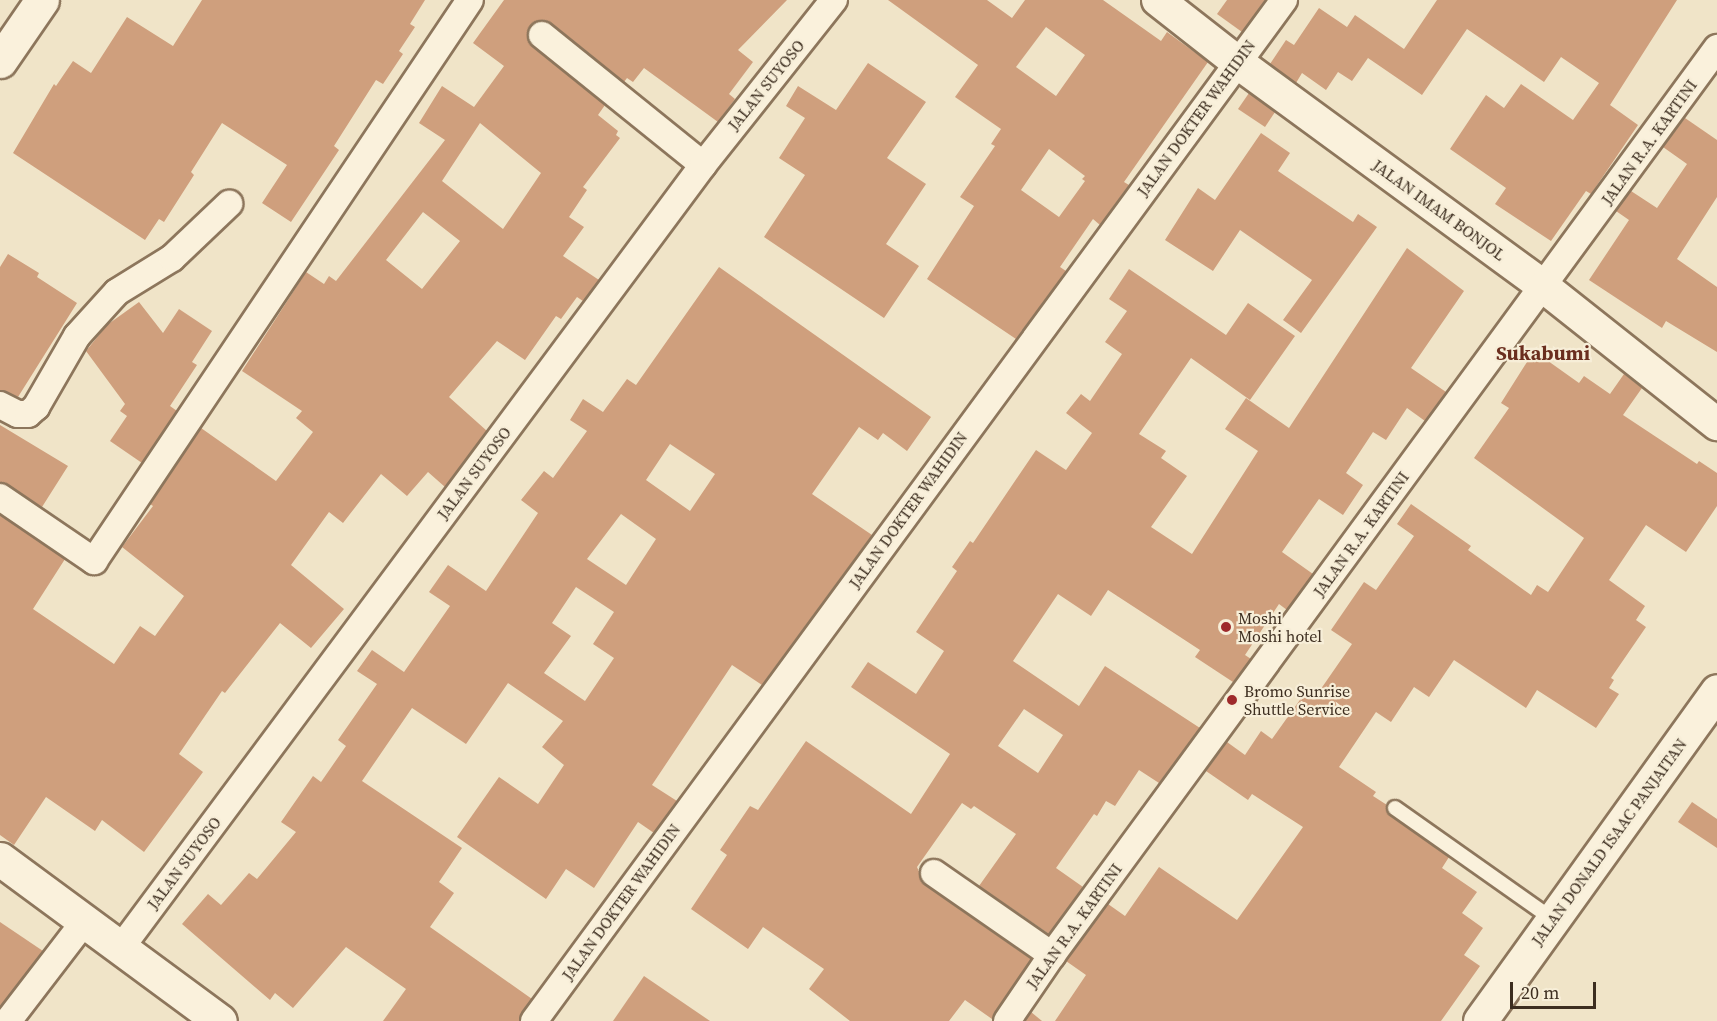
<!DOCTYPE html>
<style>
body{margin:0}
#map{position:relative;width:1717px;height:1021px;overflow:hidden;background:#f0e4c8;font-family:"Source Serif 4",serif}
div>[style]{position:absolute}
.building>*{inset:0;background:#cf9f7d}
.roads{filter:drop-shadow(2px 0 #8d765c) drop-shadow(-2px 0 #8d765c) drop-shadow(0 2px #8d765c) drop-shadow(0 -2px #8d765c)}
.service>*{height:14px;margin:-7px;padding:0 7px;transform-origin:7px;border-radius:7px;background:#faf1dc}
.minor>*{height:26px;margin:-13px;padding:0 13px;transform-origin:13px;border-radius:13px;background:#faf1dc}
.tertiary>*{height:32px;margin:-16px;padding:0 16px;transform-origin:16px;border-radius:16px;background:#faf1dc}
.secondary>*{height:33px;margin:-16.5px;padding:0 16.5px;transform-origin:16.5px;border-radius:16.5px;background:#faf1dc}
.dots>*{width:16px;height:16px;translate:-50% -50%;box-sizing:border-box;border:3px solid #f7eed8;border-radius:50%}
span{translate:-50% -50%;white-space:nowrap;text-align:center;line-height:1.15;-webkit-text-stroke:4.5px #f7eed8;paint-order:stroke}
.street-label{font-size:16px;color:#3d2e20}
.poi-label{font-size:16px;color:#3d2e20}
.left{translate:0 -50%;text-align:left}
.quarter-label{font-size:20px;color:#6b2e1e;font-weight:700}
.scale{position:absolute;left:1510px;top:982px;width:86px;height:27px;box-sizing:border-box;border:3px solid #3d2e20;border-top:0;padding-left:8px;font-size:18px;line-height:21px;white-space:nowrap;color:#3d2e20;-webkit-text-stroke:4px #f7eed8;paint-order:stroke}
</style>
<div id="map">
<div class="building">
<div style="clip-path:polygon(202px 0,425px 0,410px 24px,415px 27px,399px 51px,403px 54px,383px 84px,376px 80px,334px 146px,339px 150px,291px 222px,262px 203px,287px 165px,222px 123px,191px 172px,194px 175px,164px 222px,159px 219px,145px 240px,13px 153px,54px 84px,56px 86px,73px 61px,91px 73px,127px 17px,173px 46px)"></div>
<div style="clip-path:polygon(evenodd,504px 0,787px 0,738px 50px,753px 62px,729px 94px,735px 99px,718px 122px,644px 68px,633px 82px,627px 78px,624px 82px,551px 23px,544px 20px,531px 25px,527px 33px,532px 46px,605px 105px,598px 115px,618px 131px,616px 135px,620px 138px,583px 187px,587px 190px,569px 217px,584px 227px,563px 256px,599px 280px,583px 301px,577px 297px,561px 319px,556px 316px,525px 360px,497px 341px,449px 397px,487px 431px,445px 487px,428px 472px,407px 496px,381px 474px,343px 523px,329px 512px,291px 565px,344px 609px,311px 648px,280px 623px,225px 693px,222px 691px,179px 754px,203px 772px,144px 852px,102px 820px,95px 831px,46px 797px,14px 845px,0 835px,0 515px,65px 559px,33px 609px,114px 664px,140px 626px,155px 636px,184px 596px,122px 547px,153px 506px,150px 504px,201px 428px,276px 481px,313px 432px,296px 418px,302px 411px,242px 371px,306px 272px,324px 284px,329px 276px,336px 281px,445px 140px,419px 123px,442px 86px,474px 107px,504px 66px,473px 43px,504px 0,480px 123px,541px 173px,503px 229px,442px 181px,480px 123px,504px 0,423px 212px,460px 241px,422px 289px,386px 260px,423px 212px)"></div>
<div style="clip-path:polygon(evenodd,888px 0,987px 0,1012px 18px,1025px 0,1103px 0,1161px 41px,1167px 32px,1208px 62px,1124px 182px,1129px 185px,1100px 225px,1093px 219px,1060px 267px,1066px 271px,1016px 339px,927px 279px,974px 206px,960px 197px,995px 146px,991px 144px,1001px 129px,955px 97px,978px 65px,888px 0,1046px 27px,1085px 55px,1056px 96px,1016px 67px,1046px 27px,888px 0,1049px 149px,1085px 176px,1082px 179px,1085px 181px,1059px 217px,1021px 190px,1049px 149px)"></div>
<div style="clip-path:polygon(1227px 0,1265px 0,1242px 32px,1217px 14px)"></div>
<div style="clip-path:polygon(1437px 0,1677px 0,1610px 105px,1638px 125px,1591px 194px,1586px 191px,1551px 241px,1495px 204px,1506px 188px,1450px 149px,1486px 95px,1504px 108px,1521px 84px,1573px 120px,1599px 83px,1561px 57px,1544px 82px,1467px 29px,1422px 95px,1368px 58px,1352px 81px,1338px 72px,1326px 90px,1302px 73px,1296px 83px,1270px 64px,1286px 40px,1294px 45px,1319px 8px,1347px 27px,1355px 15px,1404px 49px)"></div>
<div style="clip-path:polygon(868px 63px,926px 102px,887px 158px,926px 184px,886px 244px,919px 266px,884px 318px,764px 237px,805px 175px,779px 158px,805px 118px,786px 106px,798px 86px,836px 110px)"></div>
<div style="clip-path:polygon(1249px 93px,1275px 112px,1265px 127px,1238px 109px)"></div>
<div style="clip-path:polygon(1685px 118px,1717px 140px,1717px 197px,1677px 259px,1717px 287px,1717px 352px,1666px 321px,1662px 328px,1589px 280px,1629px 220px,1616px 211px,1631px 191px,1657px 208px,1687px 164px,1663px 147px)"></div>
<div style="clip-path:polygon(1261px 133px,1290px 153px,1278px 171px,1353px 222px,1358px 214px,1377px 227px,1301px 333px,1283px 320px,1312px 280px,1240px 230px,1213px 271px,1165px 240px,1198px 188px,1215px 200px)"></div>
<div style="clip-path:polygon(evenodd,1407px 248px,1464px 291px,1411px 368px,1446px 392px,1425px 421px,1407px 408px,1386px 440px,1373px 432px,1346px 473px,1363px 485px,1343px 515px,1319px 499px,1282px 552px,1313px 574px,1287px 610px,1279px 604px,1245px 655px,1251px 659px,1233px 682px,1195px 657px,1200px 650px,1108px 590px,1091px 616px,1058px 594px,1013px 661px,1079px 706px,1105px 666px,1200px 728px,1159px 783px,1139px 770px,1115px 806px,1106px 801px,1097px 816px,1094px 814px,1056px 868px,1083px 887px,1049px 934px,979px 886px,1016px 834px,974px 806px,971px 809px,962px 803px,917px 867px,925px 885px,1031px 959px,992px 1019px,965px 1000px,949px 1021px,850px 1021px,809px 989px,824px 969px,763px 927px,748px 949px,691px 909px,727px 855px,720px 850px,750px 806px,758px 810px,806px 741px,911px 814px,950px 754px,851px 687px,868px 662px,916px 694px,944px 651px,916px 632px,957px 571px,952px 567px,970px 541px,973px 543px,1036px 450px,1066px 470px,1092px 433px,1066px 413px,1081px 394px,1090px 401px,1122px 354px,1105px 342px,1127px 311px,1109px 299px,1129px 269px,1226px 335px,1248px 303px,1295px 336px,1250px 400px,1191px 358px,1139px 434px,1166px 451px,1161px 458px,1187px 476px,1151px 527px,1192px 554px,1258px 451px,1225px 429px,1246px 398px,1289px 428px,1407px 248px,1024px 709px,1063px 735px,1038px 773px,998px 746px,1024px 709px)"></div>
<div style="clip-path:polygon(8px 254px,39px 273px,37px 277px,77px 303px,18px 397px,0 390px,0 267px)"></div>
<div style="clip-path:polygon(evenodd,719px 267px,931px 417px,907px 451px,883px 433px,878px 440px,859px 427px,812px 494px,872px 535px,762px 685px,732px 665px,652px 785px,677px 801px,654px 833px,638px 822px,594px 888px,566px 869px,546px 899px,457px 837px,499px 777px,538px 804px,564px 765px,542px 747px,563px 721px,508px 683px,466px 744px,412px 708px,362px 781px,462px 848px,439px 882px,454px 893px,430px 927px,532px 999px,519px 1021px,383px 1021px,406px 989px,346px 947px,293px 1008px,275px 993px,270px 1000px,182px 924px,208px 894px,221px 905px,249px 873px,257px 879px,296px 832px,281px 822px,313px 776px,321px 782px,346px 746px,338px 740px,377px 684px,357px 671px,372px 650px,404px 672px,450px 606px,429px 592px,448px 565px,486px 591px,538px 513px,521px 500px,544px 471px,553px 478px,587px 431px,570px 420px,583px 399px,603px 412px,627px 379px,636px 385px,719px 267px,670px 444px,715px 474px,690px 511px,646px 480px,670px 444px,719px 267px,621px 514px,656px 539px,626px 585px,587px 559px,621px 514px,719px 267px,576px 587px,614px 612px,593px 644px,614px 658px,585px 701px,544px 673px,571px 636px,552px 623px,576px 587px)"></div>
<div style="clip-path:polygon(139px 302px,163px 333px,179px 309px,212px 331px,192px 362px,197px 365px,170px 406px,177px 411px,142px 463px,110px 441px,127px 416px,120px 411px,125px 404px,86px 351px,107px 325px)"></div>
<div style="clip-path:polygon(1534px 351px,1579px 383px,1584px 376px,1610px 394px,1624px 374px,1642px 388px,1623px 415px,1697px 464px,1699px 461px,1717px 473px,1717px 506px,1686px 552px,1646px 525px,1609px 580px,1645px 606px,1636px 620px,1646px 627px,1611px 678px,1614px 680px,1609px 688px,1619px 694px,1596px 728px,1537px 690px,1526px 708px,1454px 660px,1429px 697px,1414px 687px,1391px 722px,1376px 712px,1339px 767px,1376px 792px,1373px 796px,1387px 805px,1390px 815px,1449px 857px,1442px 868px,1477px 892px,1462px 913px,1483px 928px,1464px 955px,1480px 966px,1441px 1021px,1055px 1021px,1086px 975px,1066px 961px,1108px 904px,1125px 916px,1159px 867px,1237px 920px,1303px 827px,1252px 794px,1248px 800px,1206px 771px,1227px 742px,1245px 755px,1261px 731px,1272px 739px,1307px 690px,1316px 696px,1352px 644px,1331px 630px,1364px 582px,1376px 590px,1414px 536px,1397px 524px,1411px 504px,1471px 546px,1468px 550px,1531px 595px,1537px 585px,1548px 592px,1584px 538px,1474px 458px,1509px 408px,1501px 403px)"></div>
<div style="clip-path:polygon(0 425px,68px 466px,42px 507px,8px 485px,0 482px)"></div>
<div style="clip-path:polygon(1692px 802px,1717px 819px,1717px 848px,1678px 822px)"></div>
<div style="clip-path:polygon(0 922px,43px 951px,0 1007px)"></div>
<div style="clip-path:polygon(644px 976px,710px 1021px,613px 1021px)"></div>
<div style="clip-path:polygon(1031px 1012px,1042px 1021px,1025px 1021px)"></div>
</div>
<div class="roads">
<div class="service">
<div style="left:1395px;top:808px;width:194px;rotate:35.2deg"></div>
</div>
<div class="minor">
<div style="left:542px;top:35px;width:207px;rotate:38.9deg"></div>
<div style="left:0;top:405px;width:20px;rotate:27deg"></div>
<div style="left:18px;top:414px;width:10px"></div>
<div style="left:28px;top:414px;width:11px;rotate:-41deg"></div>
<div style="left:36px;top:407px;width:82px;rotate:-60deg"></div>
<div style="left:77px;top:336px;width:59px;rotate:-47.7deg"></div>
<div style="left:117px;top:292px;width:65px;rotate:-31.7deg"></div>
<div style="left:172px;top:258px;width:79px;rotate:-43.5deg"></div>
<div style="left:0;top:497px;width:114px;rotate:34.2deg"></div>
<div style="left:94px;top:561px;width:675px;rotate:-56.17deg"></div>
<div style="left:934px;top:873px;width:144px;rotate:34.8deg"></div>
<div style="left:120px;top:949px;width:977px;rotate:-53.36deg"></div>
<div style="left:703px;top:165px;width:211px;rotate:-51.6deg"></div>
<div style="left:8px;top:1021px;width:125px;rotate:-52.5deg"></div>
<div style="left:534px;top:1021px;width:1267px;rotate:-53.7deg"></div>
<div style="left:1007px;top:1021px;width:80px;rotate:-55.7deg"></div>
<div style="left:1052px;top:955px;width:1125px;rotate:-53.75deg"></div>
</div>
<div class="tertiary">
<div style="left:1158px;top:0;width:100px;rotate:38.1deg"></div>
<div style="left:1237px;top:62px;width:381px;rotate:36.2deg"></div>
<div style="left:1544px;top:287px;width:221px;rotate:38.4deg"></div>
</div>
<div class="secondary">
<div style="left:0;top:61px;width:74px;rotate:-55.5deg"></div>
<div style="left:0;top:859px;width:273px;rotate:36.4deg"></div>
<div style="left:1480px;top:1021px;width:406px;rotate:-54.3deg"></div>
</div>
</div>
<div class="dots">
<div style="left:1226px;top:627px;background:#9e2a2b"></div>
<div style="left:1232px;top:700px;background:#9e2a2b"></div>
</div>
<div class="street-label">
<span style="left:766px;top:85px;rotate:-51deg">JALAN SUYOSO</span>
<span style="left:1196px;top:118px;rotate:-54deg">JALAN DOKTER WAHIDIN</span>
<span style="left:1649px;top:142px;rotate:-54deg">JALAN R.A. KARTINI</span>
<span style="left:1439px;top:210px;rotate:36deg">JALAN IMAM BONJOL</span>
<span style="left:474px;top:473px;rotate:-53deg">JALAN SUYOSO</span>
<span style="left:908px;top:510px;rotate:-54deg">JALAN DOKTER WAHIDIN</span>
<span style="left:1361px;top:534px;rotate:-54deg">JALAN R.A. KARTINI</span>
<span style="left:1609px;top:842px;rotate:-54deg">JALAN DONALD ISAAC PANJAITAN</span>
<span style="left:184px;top:863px;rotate:-53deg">JALAN SUYOSO</span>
<span style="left:621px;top:902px;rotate:-54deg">JALAN DOKTER WAHIDIN</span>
<span style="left:1074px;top:926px;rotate:-54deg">JALAN R.A. KARTINI</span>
</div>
<div class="poi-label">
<span class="left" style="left:1238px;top:627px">Moshi<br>Moshi hotel</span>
<span class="left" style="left:1244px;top:700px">Bromo Sunrise<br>Shuttle Service</span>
</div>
<div class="quarter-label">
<span style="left:1543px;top:353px">Sukabumi</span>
</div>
<div class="scale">20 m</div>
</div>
